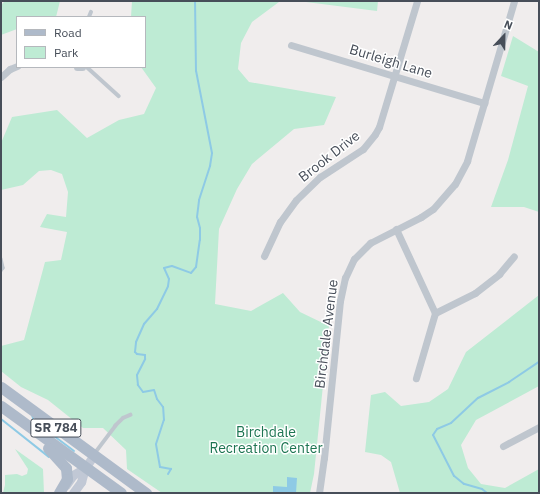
<!DOCTYPE html>
<style>
body{margin:0}
#map{position:relative;width:540px;height:494px;overflow:hidden;background:#f0eded;font-family:"IBM Plex Sans",sans-serif}
div>[style]{position:absolute}
.green>*{inset:0;background:#beebd4}
.water>*{inset:0;background:#8ecae5}
.stream>*{height:2px;margin:-1px;padding:0 1px;transform-origin:1px;border-radius:1px;background:#8ecae5}
.service>*{height:3.5px;margin:-1.75px;padding:0 1.75px;transform-origin:1.75px;border-radius:1.75px;background:#bfc6ce}
.minor>*{height:7px;margin:-3.5px;padding:0 3.5px;transform-origin:3.5px;border-radius:3.5px;background:#bfc6ce}
.secondary>*{height:9px;margin:-4.5px;padding:0 4.5px;transform-origin:4.5px;border-radius:4.5px;background:#c1c8d5}
.primary>*{height:11px;margin:-5.5px;padding:0 5.5px;transform-origin:5.5px;border-radius:5.5px;background:#aebaca}
span{translate:-50% -50%;white-space:nowrap;text-align:center;line-height:1.15;-webkit-text-stroke:3px #fff;paint-order:stroke}
.shield-label span{padding:1px 3px;background:#fff;border:1px solid;border-radius:3px;-webkit-text-stroke-width:0}
.shield-label{font-size:13px;color:#474e59;font-weight:700}
.street-label{font-size:14px;color:#474e59}
.park-label{font-size:14px;color:#1d7552}
.frame{position:absolute;inset:0;border:2px solid #474e59;pointer-events:none}
.legend{position:absolute;left:16px;top:16px;width:130px;height:52px;box-sizing:border-box;background:#fff;border:1px solid #b5b8bd;margin:0;padding:5px 7px;list-style:none;font-size:12px;color:#474e59}
.legend li{display:flex;align-items:center;gap:8px;height:20px}
.legend b{width:20px;border:1px solid #b5b8bd}
.north{position:absolute;left:484px;top:16px;width:40px;height:40px;-webkit-text-stroke:3px #fff;paint-order:stroke;rotate:22deg;font-size:11px;font-weight:700;line-height:16px;text-align:center;color:#474e59}
.north::after{content:'';display:block;margin:auto;width:14px;height:18px;background:#474e59;clip-path:polygon(50% 0,100% 100%,50% 72%,0 100%)}
</style>
<div id="map">
<div class="green">
<div style="clip-path:polygon(5px 1px,60px 1px,56px 17px,17px 17px,17px 29px,1px 35px,1px 5px)"></div>
<div style="clip-path:polygon(132px 1px,378px 1px,377px 11px,306px 2px,279px 2px,252px 22px,241px 43px,238px 69px,249px 82px,336px 97px,324px 125px,294px 129px,252px 164px,237px 189px,219px 229px,215px 304px,251px 311px,283px 293px,300px 312px,329px 326px,314px 474px,310px 493px,162px 493px,127px 469px,126px 450px,103px 428px,83px 428px,48px 400px,21px 387px,1px 371px,1px 346px,24px 340px,45px 262px,61px 260px,67px 232px,40px 227px,47px 214px,66px 217px,68px 192px,62px 174px,51px 170px,39px 171px,23px 185px,1px 190px,1px 143px,12px 117px,57px 110px,87px 138px,119px 120px,144px 114px,156px 88px,141px 67px,145px 67px,145px 17px,131px 17px)"></div>
<div style="clip-path:polygon(513px 36px,539px 52px,539px 212px,524px 207px,491px 207px,508px 160px,528px 86px,501px 76px)"></div>
<div style="clip-path:polygon(539px 295px,539px 386px,476px 420px,461px 445px,468px 468px,481px 484px,505px 488px,539px 469px,539px 493px,400px 493px,391px 462px,381px 455px,365px 452px,371px 395px,385px 392px,401px 406px,429px 402px,448px 389px,466px 352px)"></div>
<div style="clip-path:polygon(15px 449px,43px 469px,44px 493px,3px 493px,5px 485px,5px 475px,17px 474px,22px 476px,27px 474px,28px 469px)"></div>
</div>
<div class="water">
<div style="clip-path:polygon(287px 477px,297px 478px,296px 493px,273px 493px,273px 486px,287px 487px)"></div>
</div>
<div class="stream">
<div style="left:32px;top:415px;width:6px;rotate:72deg"></div>
<div style="left:34px;top:421px;width:50px;rotate:36.9deg"></div>
<div style="left:1px;top:419px;width:61px;rotate:38.4deg"></div>
<div style="left:168px;top:474px;width:6px;rotate:-59deg"></div>
<div style="left:171px;top:469px;width:11px;rotate:-170deg"></div>
<div style="left:160px;top:467px;width:23px;rotate:-100deg"></div>
<div style="left:156px;top:444px;width:25px;rotate:-72deg"></div>
<div style="left:164px;top:420px;width:13px;rotate:-94deg"></div>
<div style="left:163px;top:407px;width:10px;rotate:-127deg"></div>
<div style="left:157px;top:399px;width:9px;rotate:-108deg"></div>
<div style="left:154px;top:390px;width:11px;rotate:170deg"></div>
<div style="left:143px;top:392px;width:9px;rotate:-126deg"></div>
<div style="left:138px;top:385px;width:10px;rotate:-96deg"></div>
<div style="left:137px;top:375px;width:18px;rotate:-63deg"></div>
<div style="left:145px;top:359px;width:4px;rotate:-90deg"></div>
<div style="left:145px;top:355px;width:8px;rotate:-173deg"></div>
<div style="left:137px;top:354px;width:3px;rotate:-135deg"></div>
<div style="left:135px;top:352px;width:10px;rotate:-84deg"></div>
<div style="left:136px;top:342px;width:20px;rotate:-66deg"></div>
<div style="left:144px;top:324px;width:20px;rotate:-49deg"></div>
<div style="left:157px;top:309px;width:25px;rotate:-64deg"></div>
<div style="left:168px;top:286px;width:7px;rotate:-82deg"></div>
<div style="left:169px;top:279px;width:12px;rotate:-114deg"></div>
<div style="left:164px;top:268px;width:8px;rotate:-14deg"></div>
<div style="left:172px;top:266px;width:20px;rotate:20deg"></div>
<div style="left:191px;top:273px;width:8px;rotate:-50deg"></div>
<div style="left:196px;top:267px;width:27px;rotate:-82deg"></div>
<div style="left:200px;top:240px;width:12px;rotate:-90deg"></div>
<div style="left:200px;top:228px;width:11px;rotate:-105deg"></div>
<div style="left:197px;top:217px;width:17px;rotate:-83deg"></div>
<div style="left:199px;top:200px;width:36px;rotate:-72deg"></div>
<div style="left:210px;top:166px;width:13px;rotate:-81deg"></div>
<div style="left:212px;top:153px;width:84px;rotate:-101deg"></div>
<div style="left:196px;top:71px;width:70px;rotate:-90.8deg"></div>
<div style="left:487px;top:493px;width:6px;rotate:-141deg"></div>
<div style="left:482px;top:489px;width:19px;rotate:-164deg"></div>
<div style="left:464px;top:484px;width:13px;rotate:-141deg"></div>
<div style="left:454px;top:476px;width:46px;rotate:-117.1deg"></div>
<div style="left:433px;top:435px;width:7px;rotate:-56deg"></div>
<div style="left:437px;top:429px;width:15px;rotate:-23deg"></div>
<div style="left:451px;top:423px;width:37px;rotate:-43deg"></div>
<div style="left:478px;top:398px;width:35px;rotate:-27deg"></div>
<div style="left:509px;top:382px;width:36px;rotate:-34deg"></div>
</div>
<div class="service">
<div style="left:89px;top:17px;width:5px;rotate:-68deg"></div>
<div style="left:87px;top:67px;width:43px;rotate:42.2deg"></div>
<div style="left:1px;top:259px;width:9px;rotate:77deg"></div>
<div style="left:3px;top:268px;width:4px;rotate:124deg"></div>
<div style="left:95px;top:453px;width:34px;rotate:-53deg"></div>
<div style="left:115px;top:426px;width:11px;rotate:-45deg"></div>
<div style="left:123px;top:418px;width:8px;rotate:-23deg"></div>
</div>
<div class="minor">
<div style="left:291px;top:45px;width:202px;rotate:16.7deg"></div>
<div style="left:77px;top:67px;width:5px"></div>
<div style="left:1px;top:77px;width:12px;rotate:-42deg"></div>
<div style="left:10px;top:69px;width:8px;rotate:-23deg"></div>
<div style="left:396px;top:229px;width:93px;rotate:65.1deg"></div>
<div style="left:435px;top:313px;width:68px;rotate:106.3deg"></div>
<div style="left:264px;top:256px;width:38px;rotate:-65deg"></div>
<div style="left:280px;top:222px;width:27px;rotate:-54deg"></div>
<div style="left:296px;top:200px;width:33px;rotate:-44deg"></div>
<div style="left:320px;top:177px;width:51px;rotate:-33.1deg"></div>
<div style="left:363px;top:149px;width:19px;rotate:-51deg"></div>
<div style="left:375px;top:134px;width:8px;rotate:-60deg"></div>
<div style="left:379px;top:127px;width:132px;rotate:-73.2deg"></div>
<div style="left:435px;top:313px;width:45px;rotate:-26.6deg"></div>
<div style="left:475px;top:293px;width:31px;rotate:-38deg"></div>
<div style="left:499px;top:274px;width:23px;rotate:-50deg"></div>
<div style="left:503px;top:446px;width:41px;rotate:-27.8deg"></div>
<div style="left:319px;top:493px;width:35px;rotate:-82deg"></div>
<div style="left:324px;top:458px;width:158px;rotate:-84.2deg"></div>
<div style="left:340px;top:301px;width:24px;rotate:-78deg"></div>
<div style="left:345px;top:278px;width:21px;rotate:-65deg"></div>
<div style="left:354px;top:259px;width:23px;rotate:-45deg"></div>
<div style="left:370px;top:243px;width:57px;rotate:-27deg"></div>
<div style="left:421px;top:217px;width:14px;rotate:-34deg"></div>
<div style="left:433px;top:209px;width:33px;rotate:-49deg"></div>
<div style="left:455px;top:184px;width:26px;rotate:-62deg"></div>
<div style="left:467px;top:161px;width:167px;rotate:-73.6deg"></div>
</div>
<div class="secondary">
<div style="left:66px;top:485px;width:12px;rotate:-55deg"></div>
<div style="left:73px;top:475px;width:14px;rotate:-30deg"></div>
<div style="left:73px;top:493px;width:14px;rotate:-54deg"></div>
<div style="left:81px;top:482px;width:15px;rotate:-74deg"></div>
<div style="left:85px;top:468px;width:14px;rotate:-56deg"></div>
</div>
<div class="primary">
<div style="left:1px;top:387px;width:180px;rotate:36.2deg"></div>
<div style="left:1px;top:406px;width:148px;rotate:35.9deg"></div>
<div style="left:48px;top:448px;width:27px;rotate:48deg"></div>
<div style="left:66px;top:468px;width:11px;rotate:85deg"></div>
<div style="left:67px;top:479px;width:16px;rotate:120deg"></div>
</div>
<div class="shield-label">
<span style="left:56px;top:428px">SR 784</span>
</div>
<div class="street-label">
<span style="left:391px;top:61px;rotate:17deg">Burleigh Lane</span>
<span style="left:329px;top:156px;rotate:-38deg">Brook Drive</span>
<span style="left:326px;top:334px;rotate:-83deg">Birchdale Avenue</span>
</div>
<div class="park-label">
<span style="left:266px;top:440px">Birchdale<br>Recreation Center</span>
</div>
<div class="frame"></div>
<ul class="legend">
<li><b style="height:5px;background:#aebaca"></b>Road</li>
<li><b style="height:11px;background:#beebd4"></b>Park</li>
</ul>
<div class="north">N</div>
</div>
